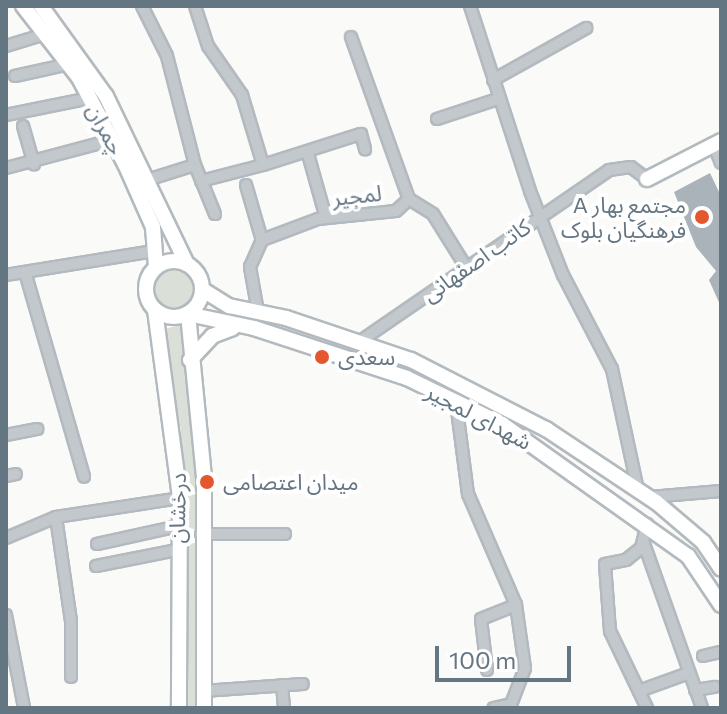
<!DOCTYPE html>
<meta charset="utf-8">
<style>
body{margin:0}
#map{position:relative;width:727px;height:714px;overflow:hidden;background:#fafaf8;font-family:Commissioner,"Noto Sans Arabic",sans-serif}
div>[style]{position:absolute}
.green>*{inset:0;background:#dadfd7}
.round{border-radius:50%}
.building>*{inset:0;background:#aab3b9}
.roads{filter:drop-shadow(2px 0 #b3babf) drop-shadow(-2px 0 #b3babf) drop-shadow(0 2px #b3babf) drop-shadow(0 -2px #b3babf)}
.street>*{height:10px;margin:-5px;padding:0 5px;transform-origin:5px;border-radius:5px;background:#c3c8cc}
.secondary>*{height:14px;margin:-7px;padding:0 7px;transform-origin:7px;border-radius:7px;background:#fff}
.secondary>.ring{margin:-7px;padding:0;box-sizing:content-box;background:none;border:14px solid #fff;border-radius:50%}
.dots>*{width:22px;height:22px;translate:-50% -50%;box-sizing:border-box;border:4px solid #fff;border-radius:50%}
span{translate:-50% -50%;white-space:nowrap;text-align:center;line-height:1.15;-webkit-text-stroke:8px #fff;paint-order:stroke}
.street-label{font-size:22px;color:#657683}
.poi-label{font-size:22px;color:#657683}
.right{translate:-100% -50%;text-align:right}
.left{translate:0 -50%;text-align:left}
.frame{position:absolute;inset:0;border:8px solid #657683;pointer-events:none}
.scale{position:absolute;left:435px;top:646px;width:136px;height:36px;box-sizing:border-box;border:4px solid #657683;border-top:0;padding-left:10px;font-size:24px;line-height:28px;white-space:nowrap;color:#657683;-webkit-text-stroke:6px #fff;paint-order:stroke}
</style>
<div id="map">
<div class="green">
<div class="round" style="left:153px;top:269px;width:42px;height:42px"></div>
<div style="clip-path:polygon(182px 324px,197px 465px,195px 529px,181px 527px,181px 430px,163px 340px,165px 329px)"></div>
<div style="clip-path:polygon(195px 543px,200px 708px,185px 708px,181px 545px)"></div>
</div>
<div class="building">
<div style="clip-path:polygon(710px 173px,721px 196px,721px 307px,709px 280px,716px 271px,696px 247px,674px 192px)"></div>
</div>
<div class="roads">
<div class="street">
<div style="left:142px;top:6px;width:56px;rotate:63.4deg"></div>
<div style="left:167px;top:56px;width:113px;rotate:75.6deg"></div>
<div style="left:195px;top:165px;width:53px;rotate:67.8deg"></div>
<div style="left:195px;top:6px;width:42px;rotate:72deg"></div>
<div style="left:208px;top:46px;width:60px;rotate:55.2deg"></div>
<div style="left:242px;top:95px;width:73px;rotate:73.3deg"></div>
<div style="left:263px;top:165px;width:103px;rotate:-17.6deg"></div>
<div style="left:361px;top:134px;width:16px;rotate:75deg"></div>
<div style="left:470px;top:6px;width:194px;rotate:72deg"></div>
<div style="left:530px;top:191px;width:90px;rotate:68.6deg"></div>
<div style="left:563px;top:275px;width:106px;rotate:62.5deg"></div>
<div style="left:612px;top:369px;width:124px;rotate:77.9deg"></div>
<div style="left:6px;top:46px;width:41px;rotate:-17.1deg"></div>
<div style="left:15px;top:76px;width:55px;rotate:-12.5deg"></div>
<div style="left:493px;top:80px;width:107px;rotate:-29.2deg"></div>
<div style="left:6px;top:115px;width:86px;rotate:-11.4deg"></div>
<div style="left:437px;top:119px;width:64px;rotate:-18.2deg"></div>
<div style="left:23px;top:126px;width:40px;rotate:74deg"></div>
<div style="left:714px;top:145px;width:19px;rotate:69deg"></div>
<div style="left:308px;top:154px;width:66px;rotate:74.3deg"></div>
<div style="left:6px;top:168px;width:110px;rotate:-14.8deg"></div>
<div style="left:147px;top:180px;width:50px;rotate:-17.4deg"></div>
<div style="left:201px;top:181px;width:64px;rotate:-14.5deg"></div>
<div style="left:246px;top:185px;width:57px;rotate:73.8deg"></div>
<div style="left:409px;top:199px;width:28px;rotate:32deg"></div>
<div style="left:433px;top:214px;width:62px;rotate:58.1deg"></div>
<div style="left:25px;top:272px;width:213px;rotate:73.9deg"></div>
<div style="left:6px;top:275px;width:151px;rotate:-9.2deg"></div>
<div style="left:258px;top:312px;width:46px;rotate:-100.1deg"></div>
<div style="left:250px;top:267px;width:30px;rotate:-66deg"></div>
<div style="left:262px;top:240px;width:60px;rotate:-20.6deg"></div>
<div style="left:318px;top:219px;width:78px;rotate:-5.9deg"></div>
<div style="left:396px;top:211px;width:18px;rotate:-43deg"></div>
<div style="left:409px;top:199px;width:172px;rotate:-109.7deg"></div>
<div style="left:359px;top:342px;width:303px;rotate:-34.5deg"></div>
<div style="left:609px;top:170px;width:22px;rotate:-8deg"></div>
<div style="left:631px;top:167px;width:20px;rotate:37deg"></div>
<div style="left:456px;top:402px;width:93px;rotate:82.6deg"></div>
<div style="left:468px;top:494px;width:121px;rotate:66.6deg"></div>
<div style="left:516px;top:605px;width:64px;rotate:81.9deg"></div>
<div style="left:525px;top:668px;width:39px;rotate:111deg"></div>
<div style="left:511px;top:704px;width:18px;rotate:167deg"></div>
<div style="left:6px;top:435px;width:32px;rotate:-11deg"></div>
<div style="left:6px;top:476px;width:10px;rotate:-11deg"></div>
<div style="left:650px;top:497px;width:71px;rotate:-4.8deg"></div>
<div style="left:56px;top:517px;width:105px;rotate:81.8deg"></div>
<div style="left:71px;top:621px;width:56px;rotate:90deg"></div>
<div style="left:201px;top:534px;width:84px"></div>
<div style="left:6px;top:538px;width:54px;rotate:-22.8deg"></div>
<div style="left:56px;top:517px;width:125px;rotate:-8.7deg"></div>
<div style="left:643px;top:541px;width:177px;rotate:70.5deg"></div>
<div style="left:97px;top:544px;width:83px;rotate:-12.5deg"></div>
<div style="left:96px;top:566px;width:83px;rotate:-11.2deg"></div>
<div style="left:6px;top:615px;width:95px;rotate:79deg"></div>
<div style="left:703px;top:656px;width:18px;rotate:-13deg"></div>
<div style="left:487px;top:670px;width:51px;rotate:-96.7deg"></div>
<div style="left:481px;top:619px;width:38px;rotate:-22deg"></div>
<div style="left:282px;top:685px;width:23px;rotate:85deg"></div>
<div style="left:695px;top:690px;width:20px;rotate:-9deg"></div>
<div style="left:203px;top:691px;width:100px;rotate:-4deg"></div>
<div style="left:639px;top:691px;width:53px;rotate:-19.8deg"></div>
<div style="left:647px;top:708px;width:85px;rotate:-115.7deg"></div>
<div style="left:610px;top:631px;width:67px;rotate:-94.3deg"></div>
<div style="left:605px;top:564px;width:21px;rotate:-11deg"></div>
<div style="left:626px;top:560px;width:19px;rotate:-39deg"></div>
<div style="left:641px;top:548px;width:25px;rotate:-76deg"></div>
</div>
<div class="secondary">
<div style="left:23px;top:6px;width:91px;rotate:52.1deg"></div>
<div style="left:79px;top:78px;width:98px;rotate:61.9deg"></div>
<div style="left:125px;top:164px;width:69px;rotate:66deg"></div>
<div style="left:153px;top:227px;width:40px;rotate:85.7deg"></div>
<div style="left:41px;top:6px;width:111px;rotate:54.2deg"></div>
<div style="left:106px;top:96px;width:187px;rotate:64.3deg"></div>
<div style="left:647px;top:179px;width:83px;rotate:-27.2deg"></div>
<div class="ring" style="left:146px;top:261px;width:42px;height:42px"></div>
<div style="left:203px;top:290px;width:31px;rotate:32deg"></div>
<div style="left:229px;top:306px;width:58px;rotate:11.9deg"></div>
<div style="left:286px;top:318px;width:132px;rotate:18.6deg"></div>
<div style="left:411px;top:360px;width:152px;rotate:27.1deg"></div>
<div style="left:546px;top:429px;width:132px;rotate:33.6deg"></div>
<div style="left:656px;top:502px;width:62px;rotate:40.4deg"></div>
<div style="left:703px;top:542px;width:32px;rotate:56deg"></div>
<div style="left:155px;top:310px;width:190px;rotate:82.4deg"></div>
<div style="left:180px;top:498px;width:210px;rotate:90.3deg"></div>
<div style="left:188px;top:314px;width:67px;rotate:12deg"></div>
<div style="left:254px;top:328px;width:161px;rotate:18.1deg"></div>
<div style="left:407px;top:378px;width:106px;rotate:25.8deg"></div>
<div style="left:502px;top:424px;width:228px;rotate:35.4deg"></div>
<div style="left:688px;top:556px;width:59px;rotate:56deg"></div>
<div style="left:188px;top:314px;width:164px;rotate:84.4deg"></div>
<div style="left:204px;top:477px;width:231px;rotate:90deg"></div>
<div style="left:190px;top:360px;width:33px;rotate:-47deg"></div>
<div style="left:212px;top:336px;width:22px;rotate:-21deg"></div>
</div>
</div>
<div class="dots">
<div style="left:702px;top:217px;background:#e4572e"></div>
<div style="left:322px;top:357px;background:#e4572e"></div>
<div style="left:207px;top:482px;background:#e4572e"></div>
</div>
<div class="street-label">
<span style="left:106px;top:129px;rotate:62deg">چمران</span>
<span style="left:357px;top:195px;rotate:-6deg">لمجیر</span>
<span style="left:476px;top:260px;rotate:-35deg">کاتب اصفهانی</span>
<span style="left:479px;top:416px;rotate:28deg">شهدای لمجیر</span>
<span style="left:177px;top:508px;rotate:-89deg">درخشان</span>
</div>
<div class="poi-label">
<span class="right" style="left:686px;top:217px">A مجتمع بهار<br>فرهنگیان بلوک</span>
<span class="left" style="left:338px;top:357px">سعدی</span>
<span class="left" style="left:223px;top:482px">میدان اعتصامی</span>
</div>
<div class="frame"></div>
<div class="scale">100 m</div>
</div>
